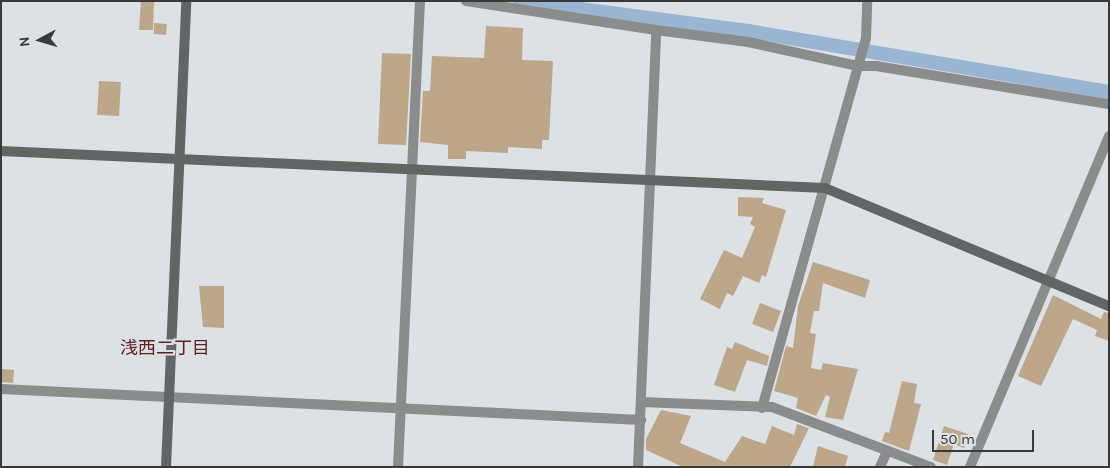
<!DOCTYPE html>
<meta charset="utf-8">
<style>
body{margin:0}
#map{position:relative;width:1110px;height:468px;overflow:hidden;background:#dce1e6;font-family:Karla,"Noto Sans JP",sans-serif}
div>[style]{position:absolute}
.canal>*{height:14px;margin:-7px;padding:0 7px;transform-origin:7px;border-radius:7px;background:#9ab5d1}
.building>*{inset:0;background:#bea689}
.street>*{height:10px;margin:-5px;padding:0 5px;transform-origin:5px;border-radius:5px;background:#8a8d8c}
.secondary>*{height:10px;margin:-5px;padding:0 5px;transform-origin:5px;border-radius:5px;background:#626564}
span{translate:-50% -50%;white-space:nowrap;text-align:center;line-height:1.15;-webkit-text-stroke:4px #dce1e6;paint-order:stroke}
.neighbourhood-label{font-size:18px;color:#631e1f}
.frame{position:absolute;inset:0;border:2px solid #37393a;pointer-events:none}
.north{position:absolute;left:15px;top:15px;width:50px;height:50px;-webkit-text-stroke:4px #dce1e6;paint-order:stroke;rotate:264deg;font-size:14px;font-weight:700;line-height:20px;text-align:center;color:#37393a}
.north::after{content:'';display:block;margin:auto;width:18px;height:22px;background:#37393a;clip-path:polygon(50% 0,100% 100%,50% 72%,0 100%)}
.scale{position:absolute;left:932px;top:430px;width:102px;height:22px;box-sizing:border-box;border:2px solid #37393a;border-top:0;padding-left:6px;font-size:15px;line-height:18px;white-space:nowrap;color:#37393a;-webkit-text-stroke:4px #dce1e6;paint-order:stroke}
</style>
<div id="map">
<div class="canal">
<div style="left:520px;top:1px;width:236px;rotate:7.5deg"></div>
<div style="left:754px;top:32px;width:360px;rotate:9.6deg"></div>
</div>
<div class="building">
<div style="clip-path:polygon(141px 1px,154px 1px,153px 30px,139px 30px)"></div>
<div style="clip-path:polygon(154px 23px,167px 24px,166px 35px,154px 34px)"></div>
<div style="clip-path:polygon(486px 26px,523px 28px,522px 60px,553px 61px,549px 140px,542px 140px,542px 149px,508px 147px,508px 153px,466px 151px,466px 159px,448px 159px,448px 145px,420px 142px,423px 91px,430px 91px,432px 56px,484px 58px)"></div>
<div style="clip-path:polygon(382px 53px,411px 54px,406px 145px,378px 144px)"></div>
<div style="clip-path:polygon(99px 81px,121px 82px,119px 116px,97px 115px)"></div>
<div style="clip-path:polygon(738px 197px,764px 198px,762px 203px,786px 210px,766px 277px,762px 275px,759px 283px,743px 276px,733px 296px,727px 293px,720px 309px,700px 299px,724px 250px,742px 258px,755px 227px,750px 224px,753px 217px,738px 216px)"></div>
<div style="clip-path:polygon(813px 262px,870px 280px,865px 298px,823px 283px,819px 311px,814px 311px,812px 321px,810px 333px,816px 334px,811px 368px,821px 370px,823px 363px,858px 369px,843px 420px,825px 417px,830px 397px,826px 395px,816px 416px,796px 408px,798px 398px,774px 391px,786px 346px,793px 348px,798px 306px)"></div>
<div style="clip-path:polygon(199px 286px,224px 286px,224px 328px,203px 327px)"></div>
<div style="clip-path:polygon(1053px 295px,1101px 319px,1104px 312px,1109px 313px,1109px 341px,1095px 336px,1097px 330px,1073px 319px,1041px 386px,1018px 376px)"></div>
<div style="clip-path:polygon(760px 303px,781px 311px,773px 332px,752px 324px)"></div>
<div style="clip-path:polygon(735px 342px,769px 356px,767px 366px,747px 360px,735px 392px,714px 385px,727px 347px,732px 349px)"></div>
<div style="clip-path:polygon(1px 369px,14px 370px,13px 383px,1px 382px)"></div>
<div style="clip-path:polygon(902px 381px,917px 384px,914px 403px,921px 404px,909px 451px,882px 441px,885px 432px,889px 433px)"></div>
<div style="clip-path:polygon(661px 410px,691px 416px,680px 443px,725px 462px,742px 436px,765px 444px,772px 426px,794px 435px,797px 424px,809px 428px,790px 467px,683px 467px,646px 450px,646px 439px)"></div>
<div style="clip-path:polygon(944px 426px,968px 434px,964px 448px,954px 444px,947px 465px,933px 460px)"></div>
<div style="clip-path:polygon(818px 446px,848px 456px,845px 467px,813px 467px)"></div>
</div>
<div class="street">
<div style="left:466px;top:1px;width:192px;rotate:8.7deg"></div>
<div style="left:1px;top:389px;width:641px;rotate:2.77deg"></div>
<div style="left:641px;top:402px;width:131px;rotate:2.2deg"></div>
<div style="left:772px;top:407px;width:170px;rotate:20.7deg"></div>
<div style="left:762px;top:408px;width:384px;rotate:-74.3deg"></div>
<div style="left:866px;top:38px;width:37px;rotate:-88deg"></div>
<div style="left:398px;top:467px;width:467px;rotate:-87.3deg"></div>
<div style="left:638px;top:467px;width:437px;rotate:-87.6deg"></div>
<div style="left:656px;top:30px;width:93px;rotate:7.4deg"></div>
<div style="left:748px;top:42px;width:113px;rotate:12.3deg"></div>
<div style="left:858px;top:66px;width:18px"></div>
<div style="left:876px;top:66px;width:236px;rotate:9.3deg"></div>
<div style="left:880px;top:467px;width:17px;rotate:-66deg"></div>
<div style="left:970px;top:467px;width:359px;rotate:-67.2deg"></div>
</div>
<div class="secondary">
<div style="left:1px;top:151px;width:825px;rotate:2.57deg"></div>
<div style="left:825px;top:188px;width:308px;rotate:22.6deg"></div>
<div style="left:166px;top:467px;width:466px;rotate:-87.5deg"></div>
</div>
<div class="neighbourhood-label">
<span style="left:165px;top:348px">浅西二丁目</span>
</div>
<div class="frame"></div>
<div class="north">N</div>
<div class="scale">50 m</div>
</div>
